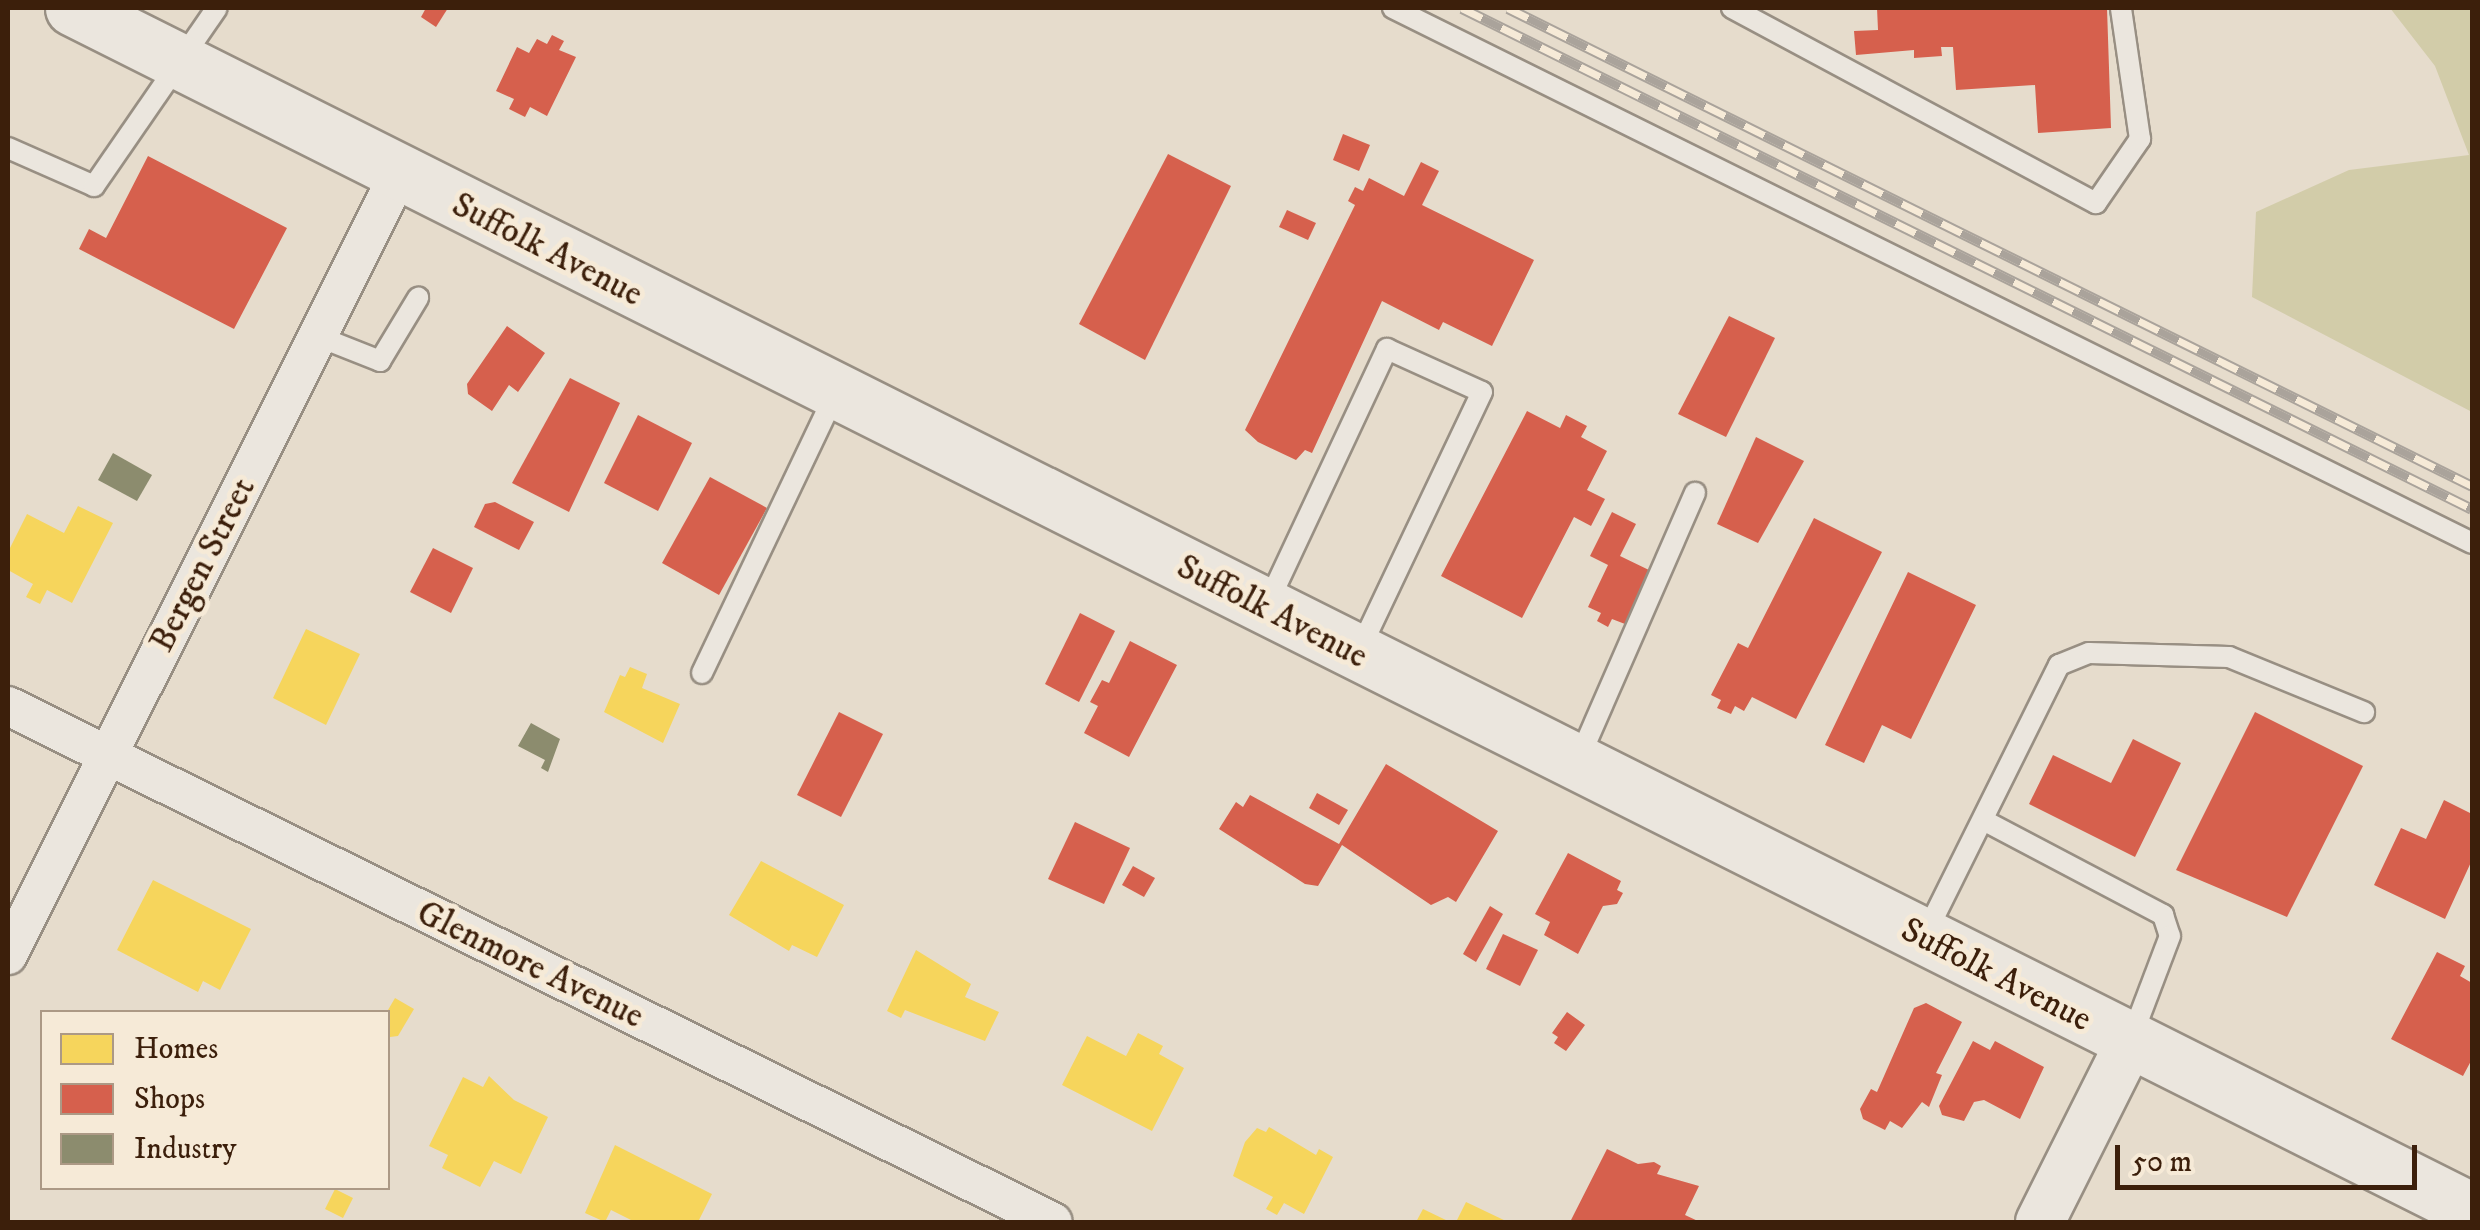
<!DOCTYPE html>
<style>
body{margin:0}
#map{position:relative;width:2480px;height:1230px;overflow:hidden;background:#e6dccc;font-family:"IM FELL DW Pica",serif}
div>[style]{position:absolute}
.green>*{inset:0;background:#d2cca9}
.homes>*{inset:0;background:#f6d55c}
.shops>*{inset:0;background:#d6604d}
.industry>*{inset:0;background:#8c8c6e}
.roads{filter:drop-shadow(2px 0 #988f83) drop-shadow(-2px 0 #988f83) drop-shadow(0 2px #988f83) drop-shadow(0 -2px #988f83)}
.service>*{height:20px;margin:-10px;padding:0 10px;transform-origin:10px;border-radius:10px;background:#ebe6de}
.minor>*{height:38px;margin:-19px;padding:0 19px;transform-origin:19px;border-radius:19px;background:#ebe6de}
.tertiary>*{height:48px;margin:-24px;padding:0 24px;transform-origin:24px;border-radius:24px;background:#ebe6de}
.secondary>*{height:55px;margin:-27.5px;padding:0 27.5px;transform-origin:27.5px;border-radius:27.5px;background:#ebe6de}
.rail>*{height:11px;margin-top:-5.5px;transform-origin:0;background:repeating-linear-gradient(90deg,#f6ead7 0 22px,#aaa39b 0 44px);box-sizing:border-box;border-block:2px solid #aaa39b}
span{translate:-50% -50%;white-space:nowrap;text-align:center;line-height:1.15;-webkit-text-stroke:10px #f6ead7;paint-order:stroke}
.street-label{font-size:35px;color:#3c1f0b}
.frame{position:absolute;inset:0;border:10px solid #3c1f0b;pointer-events:none}
.legend{position:absolute;left:40px;top:1010px;width:350px;height:180px;box-sizing:border-box;background:#f6ead7;border:2px solid #ac9985;margin:0;padding:12px 18px;list-style:none;font-size:30px;color:#3c1f0b}
.legend li{display:flex;align-items:center;gap:20px;height:50px}
.legend b{width:50px;border:2px solid #ac9985}
.scale{position:absolute;left:2115px;top:1145px;width:302px;height:45px;box-sizing:border-box;border:5px solid #3c1f0b;border-top:0;padding-left:12px;font-size:30px;line-height:35px;white-space:nowrap;color:#3c1f0b;-webkit-text-stroke:8px #f6ead7;paint-order:stroke}
</style>
<div id="map">
<div class="green">
<div style="clip-path:polygon(2390px 8px,2472px 8px,2472px 412px,2252px 297px,2256px 212px,2349px 170px,2469px 155px,2435px 66px)"></div>
</div>
<div class="homes">
<div style="clip-path:polygon(78px 506px,113px 523px,72px 603px,47px 590px,40px 604px,26px 597px,33px 584px,8px 570px,8px 552px,27px 514px,64px 533px)"></div>
<div style="clip-path:polygon(306px 629px,360px 654px,326px 725px,273px 698px)"></div>
<div style="clip-path:polygon(630px 667px,647px 674px,642px 688px,680px 704px,663px 743px,604px 712px,620px 675px,625px 677px)"></div>
<div style="clip-path:polygon(761px 861px,844px 905px,817px 957px,792px 945px,789px 951px,729px 915px)"></div>
<div style="clip-path:polygon(153px 880px,251px 929px,220px 990px,203px 981px,198px 992px,117px 950px)"></div>
<div style="clip-path:polygon(916px 950px,971px 984px,965px 997px,999px 1012px,985px 1041px,905px 1010px,901px 1018px,887px 1011px)"></div>
<div style="clip-path:polygon(395px 998px,414px 1009px,398px 1036px,390px 1037px,388px 1010px)"></div>
<div style="clip-path:polygon(1138px 1033px,1163px 1046px,1159px 1054px,1184px 1068px,1152px 1131px,1062px 1085px,1087px 1036px,1126px 1056px)"></div>
<div style="clip-path:polygon(489px 1076px,514px 1100px,548px 1117px,521px 1174px,494px 1161px,480px 1187px,442px 1168px,448px 1155px,429px 1146px,463px 1077px,483px 1087px)"></div>
<div style="clip-path:polygon(1269px 1127px,1316px 1155px,1319px 1149px,1333px 1157px,1304px 1214px,1284px 1203px,1277px 1215px,1266px 1209px,1273px 1197px,1233px 1176px,1245px 1142px,1257px 1128px,1266px 1132px)"></div>
<div style="clip-path:polygon(615px 1145px,712px 1194px,698px 1222px,635px 1222px,611px 1210px,605px 1222px,585px 1213px)"></div>
<div style="clip-path:polygon(335px 1189px,353px 1198px,343px 1218px,325px 1209px)"></div>
<div style="clip-path:polygon(1466px 1202px,1508px 1222px,1456px 1222px)"></div>
<div style="clip-path:polygon(1423px 1209px,1450px 1222px,1416px 1222px)"></div>
</div>
<div class="shops">
<div style="clip-path:polygon(426px 8px,448px 8px,436px 27px,421px 17px)"></div>
<div style="clip-path:polygon(1877px 8px,2107px 8px,2111px 128px,2038px 133px,2035px 85px,1956px 90px,1953px 47px,1941px 47px,1942px 56px,1914px 58px,1914px 50px,1856px 55px,1854px 31px,1878px 30px)"></div>
<div style="clip-path:polygon(552px 35px,564px 41px,559px 50px,576px 57px,547px 116px,530px 107px,525px 117px,509px 109px,514px 99px,496px 91px,517px 47px,529px 53px,537px 39px,547px 44px)"></div>
<div style="clip-path:polygon(1343px 134px,1370px 145px,1359px 171px,1333px 160px)"></div>
<div style="clip-path:polygon(1168px 154px,1231px 186px,1145px 360px,1079px 324px)"></div>
<div style="clip-path:polygon(148px 156px,287px 228px,234px 329px,79px 249px,89px 229px,106px 238px)"></div>
<div style="clip-path:polygon(1421px 162px,1439px 171px,1422px 205px,1534px 260px,1492px 346px,1443px 322px,1439px 330px,1382px 301px,1312px 453px,1305px 450px,1296px 460px,1258px 442px,1245px 430px,1355px 205px,1348px 201px,1355px 187px,1363px 191px,1369px 178px,1404px 196px)"></div>
<div style="clip-path:polygon(1287px 210px,1316px 223px,1308px 240px,1279px 227px)"></div>
<div style="clip-path:polygon(1729px 316px,1775px 338px,1726px 437px,1678px 414px)"></div>
<div style="clip-path:polygon(507px 326px,545px 353px,518px 392px,509px 385px,492px 411px,468px 394px,467px 384px)"></div>
<div style="clip-path:polygon(570px 378px,620px 403px,569px 512px,512px 483px)"></div>
<div style="clip-path:polygon(1527px 411px,1560px 428px,1566px 415px,1587px 426px,1581px 437px,1607px 451px,1587px 490px,1605px 499px,1591px 526px,1574px 517px,1522px 618px,1441px 576px)"></div>
<div style="clip-path:polygon(638px 415px,692px 443px,658px 511px,604px 483px)"></div>
<div style="clip-path:polygon(1756px 437px,1804px 461px,1758px 543px,1717px 524px)"></div>
<div style="clip-path:polygon(710px 477px,767px 508px,719px 595px,662px 563px)"></div>
<div style="clip-path:polygon(495px 502px,534px 522px,519px 550px,474px 527px,485px 504px)"></div>
<div style="clip-path:polygon(1612px 512px,1636px 524px,1620px 556px,1651px 571px,1625px 624px,1612px 619px,1608px 627px,1597px 621px,1601px 613px,1588px 607px,1608px 565px,1590px 556px)"></div>
<div style="clip-path:polygon(1814px 518px,1882px 552px,1796px 719px,1752px 697px,1744px 711px,1735px 706px,1731px 714px,1717px 708px,1721px 700px,1711px 695px,1738px 643px,1748px 648px)"></div>
<div style="clip-path:polygon(433px 548px,473px 568px,451px 613px,410px 592px)"></div>
<div style="clip-path:polygon(1908px 572px,1976px 605px,1911px 739px,1882px 725px,1864px 763px,1825px 745px)"></div>
<div style="clip-path:polygon(1080px 613px,1115px 631px,1079px 702px,1045px 684px)"></div>
<div style="clip-path:polygon(1130px 641px,1177px 665px,1129px 757px,1084px 733px,1098px 706px,1090px 702px,1102px 680px,1109px 683px)"></div>
<div style="clip-path:polygon(839px 712px,883px 734px,841px 817px,797px 795px)"></div>
<div style="clip-path:polygon(2255px 712px,2363px 766px,2287px 917px,2176px 870px)"></div>
<div style="clip-path:polygon(2133px 739px,2181px 763px,2135px 857px,2029px 804px,2053px 755px,2111px 783px)"></div>
<div style="clip-path:polygon(1386px 764px,1498px 831px,1456px 902px,1448px 897px,1431px 905px,1342px 845px,1318px 886px,1305px 884px,1219px 829px,1236px 802px,1243px 807px,1250px 795px,1339px 844px)"></div>
<div style="clip-path:polygon(1317px 793px,1348px 810px,1339px 825px,1309px 808px)"></div>
<div style="clip-path:polygon(2444px 800px,2472px 814px,2472px 860px,2445px 919px,2374px 885px,2401px 828px,2426px 839px)"></div>
<div style="clip-path:polygon(1075px 822px,1130px 848px,1104px 904px,1048px 879px)"></div>
<div style="clip-path:polygon(1568px 853px,1621px 881px,1617px 890px,1623px 893px,1617px 904px,1603px 906px,1578px 954px,1544px 935px,1550px 922px,1535px 914px)"></div>
<div style="clip-path:polygon(1133px 866px,1155px 878px,1144px 897px,1122px 885px)"></div>
<div style="clip-path:polygon(1490px 906px,1503px 914px,1476px 962px,1463px 954px)"></div>
<div style="clip-path:polygon(1503px 934px,1538px 950px,1520px 986px,1486px 969px)"></div>
<div style="clip-path:polygon(2437px 952px,2465px 966px,2460px 976px,2472px 983px,2472px 1059px,2463px 1076px,2391px 1039px)"></div>
<div style="clip-path:polygon(1926px 1003px,1962px 1022px,1936px 1073px,1942px 1075px,1929px 1107px,1922px 1102px,1902px 1128px,1890px 1121px,1885px 1130px,1863px 1119px,1860px 1109px,1871px 1089px,1877px 1092px,1914px 1008px)"></div>
<div style="clip-path:polygon(1567px 1012px,1585px 1025px,1566px 1051px,1554px 1043px,1558px 1037px,1552px 1033px)"></div>
<div style="clip-path:polygon(1973px 1041px,1990px 1050px,1995px 1041px,2044px 1067px,2020px 1119px,1984px 1100px,1974px 1102px,1964px 1121px,1942px 1115px,1939px 1106px)"></div>
<div style="clip-path:polygon(1607px 1149px,1638px 1164px,1654px 1162px,1661px 1166px,1657px 1174px,1699px 1186px,1685px 1215px,1700px 1222px,1570px 1222px)"></div>
</div>
<div class="industry">
<div style="clip-path:polygon(113px 453px,152px 475px,137px 501px,98px 480px)"></div>
<div style="clip-path:polygon(531px 723px,560px 739px,548px 772px,541px 768px,545px 760px,518px 746px)"></div>
</div>
<div class="roads">
<div class="service">
<div style="left:1393px;top:8px;width:1204px;rotate:26.37deg"></div>
<div style="left:1732px;top:8px;width:413px;rotate:28.2deg"></div>
<div style="left:2096px;top:203px;width:78px;rotate:-55.5deg"></div>
<div style="left:2140px;top:139px;width:132px;rotate:-98.3deg"></div>
<div style="left:8px;top:148px;width:94px;rotate:23.8deg"></div>
<div style="left:94px;top:186px;width:216px;rotate:-55.4deg"></div>
<div style="left:317px;top:336px;width:68px;rotate:21.6deg"></div>
<div style="left:380px;top:361px;width:74px;rotate:-58.9deg"></div>
<div style="left:1267px;top:605px;width:283px;rotate:-64.9deg"></div>
<div style="left:1387px;top:349px;width:104px;rotate:24.4deg"></div>
<div style="left:1482px;top:392px;width:284px;rotate:115.4deg"></div>
<div style="left:702px;top:673px;width:309px;rotate:-64.5deg"></div>
<div style="left:1577px;top:763px;width:295px;rotate:-66.4deg"></div>
<div style="left:1983px;top:820px;width:204px;rotate:27.8deg"></div>
<div style="left:2163px;top:915px;width:22px;rotate:72deg"></div>
<div style="left:2170px;top:936px;width:107px;rotate:110.8deg"></div>
<div style="left:1924px;top:937px;width:304px;rotate:-63.6deg"></div>
<div style="left:2059px;top:665px;width:32px;rotate:-22deg"></div>
<div style="left:2089px;top:653px;width:140px;rotate:1.6deg"></div>
<div style="left:2229px;top:657px;width:146px;rotate:22.2deg"></div>
</div>
<div class="minor">
<div style="left:8px;top:706px;width:1165px;rotate:26.28deg"></div>
<div style="left:8px;top:955px;width:872px;rotate:-63.43deg"></div>
</div>
<div class="tertiary">
<div style="left:2040px;top:1222px;width:201px;rotate:-63.4deg"></div>
</div>
<div class="secondary">
<div style="left:73px;top:8px;width:2684px;rotate:26.63deg"></div>
</div>
</div>
<div class="rail">
<div style="left:1462px;top:8px;width:1127px;rotate:26.38deg"></div>
<div style="left:1508px;top:8px;width:1076px;rotate:26.37deg"></div>
</div>
<div class="street-label">
<span style="left:547px;top:250px;rotate:27deg">Suffolk Avenue</span>
<span style="left:203px;top:565px;rotate:-63deg">Bergen Street</span>
<span style="left:1272px;top:612px;rotate:27deg">Suffolk Avenue</span>
<span style="left:530px;top:965px;rotate:26deg">Glenmore Avenue</span>
<span style="left:1996px;top:975px;rotate:27deg">Suffolk Avenue</span>
</div>
<div class="frame"></div>
<ul class="legend">
<li><b style="height:28px;background:#f6d55c"></b>Homes</li>
<li><b style="height:28px;background:#d6604d"></b>Shops</li>
<li><b style="height:28px;background:#8c8c6e"></b>Industry</li>
</ul>
<div class="scale">50 m</div>
</div>
